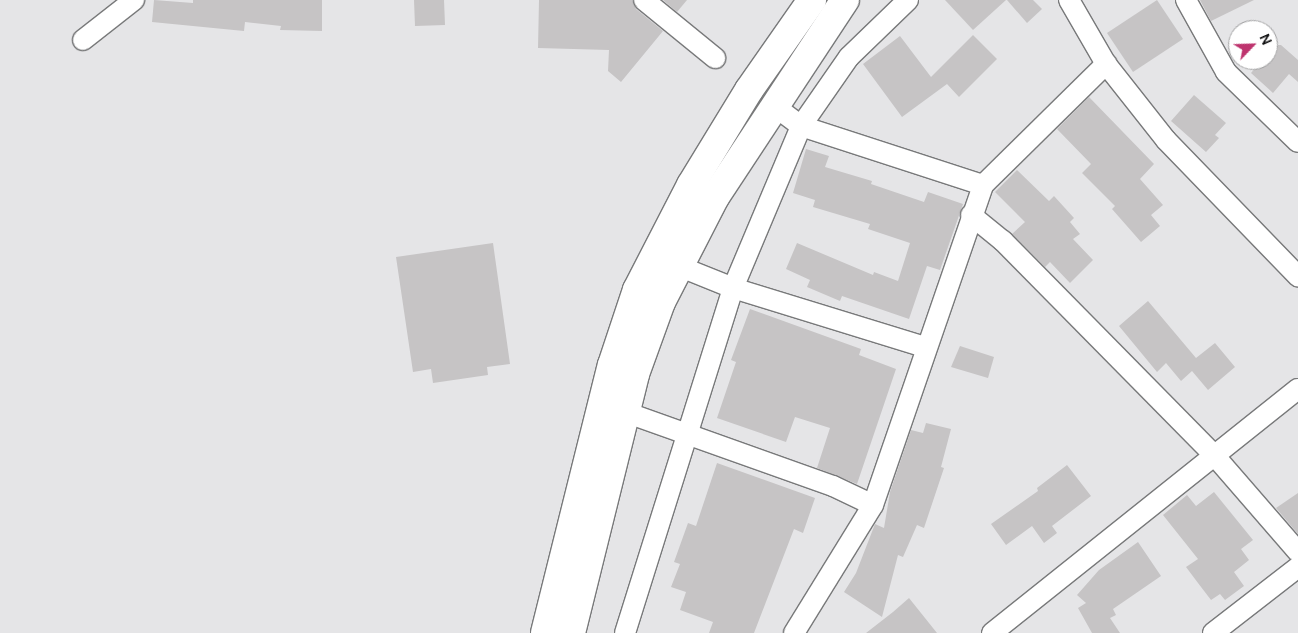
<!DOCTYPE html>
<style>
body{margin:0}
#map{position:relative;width:1298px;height:633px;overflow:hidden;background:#e5e5e7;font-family:Manrope,sans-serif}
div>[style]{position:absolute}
.building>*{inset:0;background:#c6c4c5}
.roads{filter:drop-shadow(1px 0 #78797a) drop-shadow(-1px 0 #78797a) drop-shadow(0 1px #78797a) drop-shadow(0 -1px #78797a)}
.minor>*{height:20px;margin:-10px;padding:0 10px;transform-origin:10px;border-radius:10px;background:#fff}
.primary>*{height:28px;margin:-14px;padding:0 14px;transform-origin:14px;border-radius:14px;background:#fff}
span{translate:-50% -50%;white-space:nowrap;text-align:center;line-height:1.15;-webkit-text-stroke:4px #fff;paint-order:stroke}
.north{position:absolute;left:1228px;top:20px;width:50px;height:50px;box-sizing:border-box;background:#fff;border:1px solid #9f9fa0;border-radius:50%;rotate:66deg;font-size:14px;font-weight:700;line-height:20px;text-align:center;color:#101011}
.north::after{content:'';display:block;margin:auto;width:18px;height:22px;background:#be346e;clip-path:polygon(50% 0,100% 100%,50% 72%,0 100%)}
</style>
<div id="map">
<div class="building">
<div style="clip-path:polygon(154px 0,193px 3px,193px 0,322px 0,322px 31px,280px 30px,281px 26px,245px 22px,244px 31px,152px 22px)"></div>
<div style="clip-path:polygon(414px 0,444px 0,445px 25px,415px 26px)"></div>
<div style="clip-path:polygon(539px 0,632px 0,636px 9px,663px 31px,621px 82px,608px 71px,609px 50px,538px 48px)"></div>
<div style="clip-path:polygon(663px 0,687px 0,677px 12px)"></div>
<div style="clip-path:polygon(945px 0,1006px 0,973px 30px)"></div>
<div style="clip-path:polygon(1007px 0,1033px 0,1042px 9px,1027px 23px)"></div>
<div style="clip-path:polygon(1157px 0,1183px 39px,1133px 72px,1107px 33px)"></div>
<div style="clip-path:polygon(1200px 0,1254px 0,1211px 21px)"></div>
<div style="clip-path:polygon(973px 35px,997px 59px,959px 97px,947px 84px,902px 117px,863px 64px,900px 36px,931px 77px)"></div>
<div style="clip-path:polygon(1274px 45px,1281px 45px,1298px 60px,1298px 82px,1289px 74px,1273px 93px,1251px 73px,1262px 60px,1268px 60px,1268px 53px)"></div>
<div style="clip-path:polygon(1194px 95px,1226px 123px,1215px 135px,1219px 138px,1206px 152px,1171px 121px)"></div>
<div style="clip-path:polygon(1089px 97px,1154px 164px,1140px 179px,1163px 205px,1151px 215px,1160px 226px,1141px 242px,1112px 209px,1115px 206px,1082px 173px,1091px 164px,1057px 129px)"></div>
<div style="clip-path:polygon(806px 149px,829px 156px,825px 167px,872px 181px,871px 184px,924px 202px,928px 192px,963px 204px,940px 270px,927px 266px,909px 319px,842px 296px,840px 301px,807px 287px,810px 280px,786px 269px,797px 243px,873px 275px,874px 272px,898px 281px,910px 243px,868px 229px,870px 224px,813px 207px,815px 200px,793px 193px)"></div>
<div style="clip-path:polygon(1017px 170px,1049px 201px,1054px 196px,1074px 218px,1070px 222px,1080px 234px,1073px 239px,1093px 260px,1070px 283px,1050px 262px,1045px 267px,1012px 234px,1025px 222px,995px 192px)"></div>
<div style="clip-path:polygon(493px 243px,510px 364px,487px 367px,488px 375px,433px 383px,431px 369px,413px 372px,396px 257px)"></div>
<div style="clip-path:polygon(1148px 301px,1196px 358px,1215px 343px,1235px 367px,1208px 390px,1192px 371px,1181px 381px,1166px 363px,1157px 372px,1119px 326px)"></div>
<div style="clip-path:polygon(750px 309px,861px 349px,859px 355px,896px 369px,857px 484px,817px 468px,830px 428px,795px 417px,786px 442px,717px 418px,736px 362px,731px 360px)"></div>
<div style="clip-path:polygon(960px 346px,994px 357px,988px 378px,951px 367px)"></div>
<div style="clip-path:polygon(926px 423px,951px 429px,941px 467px,944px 468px,924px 528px,917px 525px,903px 557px,898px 555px,882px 617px,844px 592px,856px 573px,875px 524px,884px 528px,890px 492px,911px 430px,923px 433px)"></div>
<div style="clip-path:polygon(717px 463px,815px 498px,803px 533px,794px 529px,754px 633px,709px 633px,713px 622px,680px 610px,686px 592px,671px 587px,680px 564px,674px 562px,688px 523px,696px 526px)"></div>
<div style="clip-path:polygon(1067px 465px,1091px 496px,1052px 526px,1057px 533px,1044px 543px,1032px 526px,1006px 545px,991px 524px,1038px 491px,1037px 488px)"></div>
<div style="clip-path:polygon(1214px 492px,1253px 540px,1241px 549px,1249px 560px,1234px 572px,1244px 586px,1225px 600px,1220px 594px,1211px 600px,1198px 583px,1186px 567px,1198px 559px,1163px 515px,1187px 495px,1196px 506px)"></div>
<div style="clip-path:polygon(1298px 493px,1298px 534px,1276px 508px)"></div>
<div style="clip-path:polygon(1138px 542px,1161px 576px,1113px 609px,1116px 615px,1110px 618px,1120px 633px,1092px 633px,1078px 608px,1086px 603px,1077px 595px,1099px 570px)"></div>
<div style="clip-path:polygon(909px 598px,937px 633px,866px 633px,893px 612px)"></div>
</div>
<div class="roads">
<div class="minor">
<div style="left:644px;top:0;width:92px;rotate:39.2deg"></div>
<div style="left:1069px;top:0;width:74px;rotate:60deg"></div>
<div style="left:1106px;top:64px;width:97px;rotate:51.7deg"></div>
<div style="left:1166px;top:140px;width:190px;rotate:45.9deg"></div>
<div style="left:1186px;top:0;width:82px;rotate:60.9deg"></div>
<div style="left:1226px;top:72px;width:100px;rotate:44.2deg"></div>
<div style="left:83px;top:40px;width:65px;rotate:-38.1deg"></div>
<div style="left:773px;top:105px;width:35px;rotate:37deg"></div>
<div style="left:801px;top:126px;width:191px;rotate:18deg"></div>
<div style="left:971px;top:215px;width:41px;rotate:39.1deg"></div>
<div style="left:1003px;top:241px;width:301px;rotate:45.4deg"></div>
<div style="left:1214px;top:455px;width:128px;rotate:49.1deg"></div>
<div style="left:666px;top:261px;width:72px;rotate:21.9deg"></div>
<div style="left:733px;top:288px;width:201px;rotate:17.1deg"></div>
<div style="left:625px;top:412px;width:221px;rotate:19.6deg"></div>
<div style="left:833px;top:486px;width:44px;rotate:25.4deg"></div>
<div style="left:625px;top:633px;width:362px;rotate:-72.6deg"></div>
<div style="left:733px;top:288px;width:176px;rotate:-67.2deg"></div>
<div style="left:801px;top:126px;width:84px;rotate:-55.2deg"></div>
<div style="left:849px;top:57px;width:82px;rotate:-44deg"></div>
<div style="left:794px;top:633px;width:150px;rotate:-58.3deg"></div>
<div style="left:873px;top:505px;width:338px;rotate:-71deg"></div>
<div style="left:983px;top:185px;width:173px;rotate:-44.5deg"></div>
<div style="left:992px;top:633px;width:391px;rotate:-38.6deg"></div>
<div style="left:1213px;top:633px;width:108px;rotate:-37.8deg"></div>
</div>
<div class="primary">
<div style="left:545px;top:633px;width:276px;rotate:-76deg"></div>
<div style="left:612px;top:365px;width:79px;rotate:-71.6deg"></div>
<div style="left:637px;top:290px;width:118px;rotate:-62.8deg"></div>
<div style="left:691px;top:185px;width:111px;rotate:-58.6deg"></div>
<div style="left:749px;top:90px;width:110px;rotate:-55deg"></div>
<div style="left:571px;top:633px;width:267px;rotate:-76.1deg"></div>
<div style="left:635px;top:374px;width:77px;rotate:-70.1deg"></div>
<div style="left:661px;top:302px;width:118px;rotate:-62.8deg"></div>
<div style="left:715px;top:197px;width:236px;rotate:-56.6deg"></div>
</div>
</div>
<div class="north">N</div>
</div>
